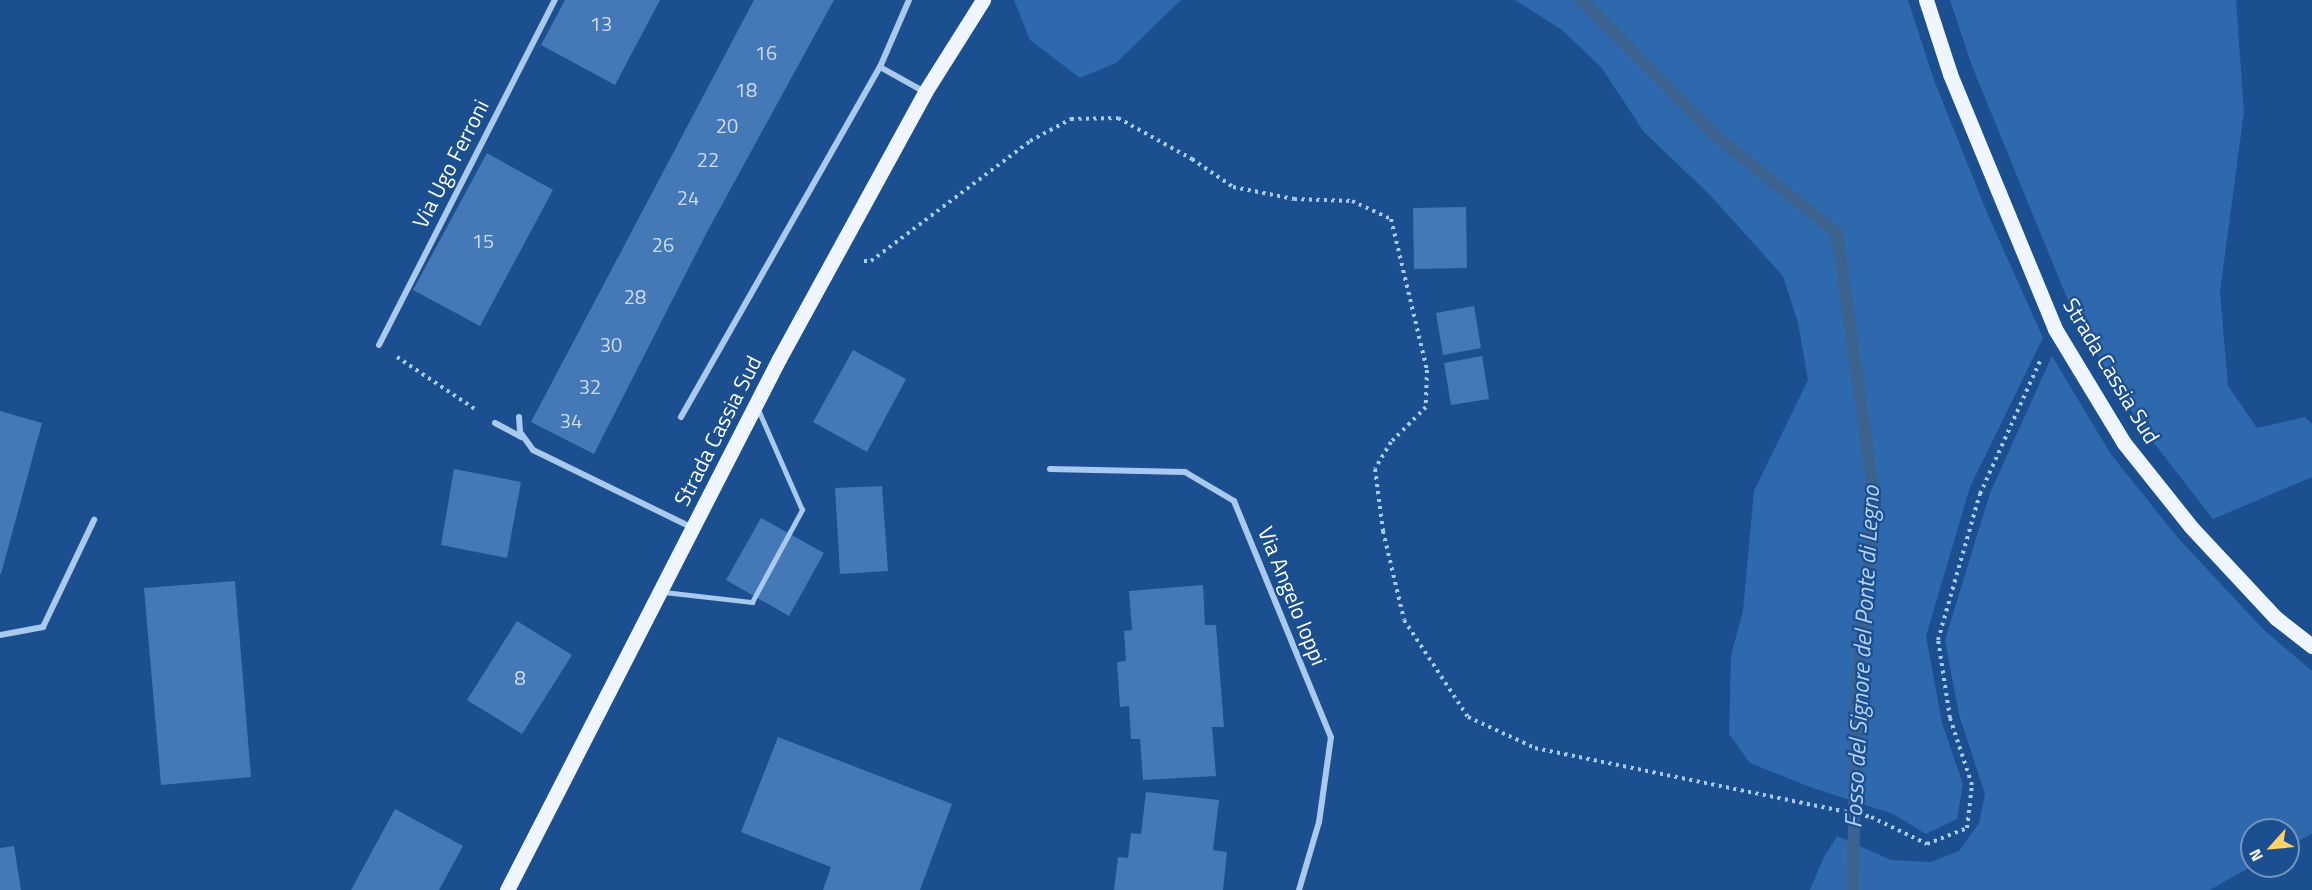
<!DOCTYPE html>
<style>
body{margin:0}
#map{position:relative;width:2312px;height:890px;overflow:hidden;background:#1b4f8f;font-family:"Titillium Web",sans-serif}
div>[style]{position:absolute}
.green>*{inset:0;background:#2e69ad}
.stream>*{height:12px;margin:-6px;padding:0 6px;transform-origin:6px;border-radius:6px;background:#3c6290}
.building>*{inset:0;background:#4478b7}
.path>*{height:4px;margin-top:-2px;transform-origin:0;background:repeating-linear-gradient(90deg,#a9c9ee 0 3px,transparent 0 7.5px)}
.lane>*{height:4.5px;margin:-2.25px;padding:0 2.25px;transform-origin:2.25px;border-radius:2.25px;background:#a9c9ee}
.street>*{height:6px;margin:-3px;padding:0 3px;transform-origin:3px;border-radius:3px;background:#a9c9ee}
.primary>*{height:15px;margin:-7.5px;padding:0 7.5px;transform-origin:7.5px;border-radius:7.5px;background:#f0f6ff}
span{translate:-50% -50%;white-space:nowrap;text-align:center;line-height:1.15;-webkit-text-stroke:4.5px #1b4f8f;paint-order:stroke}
.number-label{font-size:20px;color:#d0dded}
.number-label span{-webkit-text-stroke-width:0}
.street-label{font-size:22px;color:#fff}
.water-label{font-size:24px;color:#b5d3f5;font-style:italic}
.north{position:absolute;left:2240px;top:818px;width:60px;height:60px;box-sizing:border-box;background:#1b4f8f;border:2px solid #7695bc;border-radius:50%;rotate:243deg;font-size:16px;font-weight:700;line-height:24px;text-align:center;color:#fff}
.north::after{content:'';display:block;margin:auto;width:21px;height:27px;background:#ffd166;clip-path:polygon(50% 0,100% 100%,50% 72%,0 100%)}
</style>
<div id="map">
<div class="green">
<div style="clip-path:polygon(1014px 0,1181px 0,1116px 63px,1080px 78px,1030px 40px)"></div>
<div style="clip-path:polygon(1515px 0,1908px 0,1934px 80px,1988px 215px,2043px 338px,1970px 487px,1926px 636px,1942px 723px,1963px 784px,1957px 819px,1926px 834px,1893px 814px,1810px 787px,1750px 763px,1729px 734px,1731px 655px,1743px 611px,1754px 491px,1808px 380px,1798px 323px,1783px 276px,1709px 194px,1644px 132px,1601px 67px,1562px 30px)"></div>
<div style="clip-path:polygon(1950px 0,2236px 0,2244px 112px,2220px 292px,2228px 386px,2257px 428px,2305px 417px,2312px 424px,2312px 477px,2213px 519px,2143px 429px,2076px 320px,1972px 66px)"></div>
<div style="clip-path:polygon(2052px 356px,2110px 453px,2178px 538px,2264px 630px,2312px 671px,2312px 834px,2288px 846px,2288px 830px,2252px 830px,2252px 866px,2210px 890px,1810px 890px,1824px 857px,1837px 836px,1891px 860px,1931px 862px,1959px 851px,1979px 823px,1985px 794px,1959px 715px,1945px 640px,1990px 493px)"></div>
</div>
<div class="stream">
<div style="left:1582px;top:0;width:191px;rotate:45.4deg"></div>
<div style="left:1716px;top:136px;width:155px;rotate:38.7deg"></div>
<div style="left:1837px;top:233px;width:273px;rotate:82deg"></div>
<div style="left:1875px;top:503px;width:196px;rotate:95.6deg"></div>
<div style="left:1856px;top:698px;width:192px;rotate:90.9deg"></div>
</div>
<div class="building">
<div style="clip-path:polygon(565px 0,660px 0,615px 85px,541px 45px)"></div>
<div style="clip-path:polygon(754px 0,834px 0,707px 232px,594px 454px,531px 422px)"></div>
<div style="clip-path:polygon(487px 153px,553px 190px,480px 326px,413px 290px)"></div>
<div style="clip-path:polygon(1466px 207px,1467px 268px,1414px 269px,1413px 208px)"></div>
<div style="clip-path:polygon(1474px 306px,1481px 348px,1443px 355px,1436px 313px)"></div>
<div style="clip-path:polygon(853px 350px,906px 379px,867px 452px,813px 422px)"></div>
<div style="clip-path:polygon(1482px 356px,1489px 399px,1451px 405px,1444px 363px)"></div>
<div style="clip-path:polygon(0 411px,42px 423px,1px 574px,0 574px)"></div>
<div style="clip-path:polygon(454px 469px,521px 482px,507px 558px,441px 545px)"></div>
<div style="clip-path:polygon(882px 486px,888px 571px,840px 574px,835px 488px)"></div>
<div style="clip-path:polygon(761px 518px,824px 553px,789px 616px,726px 580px)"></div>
<div style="clip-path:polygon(235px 581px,251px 777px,161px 785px,144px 588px)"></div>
<div style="clip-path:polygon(1203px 585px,1205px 625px,1216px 625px,1224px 727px,1212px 727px,1216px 776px,1143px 780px,1140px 739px,1131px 739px,1129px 706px,1120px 707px,1117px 662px,1126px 661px,1124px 631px,1132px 630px,1129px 591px)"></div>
<div style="clip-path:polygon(517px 621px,572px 655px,522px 734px,467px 700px)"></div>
<div style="clip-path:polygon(778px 737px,952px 804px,920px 890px,823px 890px,831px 867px,741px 832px)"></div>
<div style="clip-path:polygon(1146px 792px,1219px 800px,1213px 850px,1227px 852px,1223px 890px,1114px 890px,1118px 857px,1128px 858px,1131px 833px,1141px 834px)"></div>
<div style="clip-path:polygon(395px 809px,463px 846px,439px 890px,351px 890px)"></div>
<div style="clip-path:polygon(14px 846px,21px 890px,0 890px,0 848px)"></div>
</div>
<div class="path">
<div style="left:864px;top:261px;width:7px"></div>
<div style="left:871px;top:261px;width:199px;rotate:-37deg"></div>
<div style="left:1030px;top:141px;width:47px;rotate:-28.2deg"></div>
<div style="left:1071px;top:119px;width:47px;rotate:-1.2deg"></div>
<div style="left:1118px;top:118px;width:85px;rotate:29deg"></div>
<div style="left:1192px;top:159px;width:50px;rotate:34.3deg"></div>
<div style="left:1233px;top:187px;width:62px;rotate:11.1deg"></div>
<div style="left:1294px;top:199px;width:58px;rotate:2deg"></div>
<div style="left:1352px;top:201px;width:43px;rotate:24.8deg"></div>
<div style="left:1391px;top:219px;width:155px;rotate:76.6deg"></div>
<div style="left:1427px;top:370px;width:37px;rotate:92deg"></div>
<div style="left:1426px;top:407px;width:49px;rotate:135deg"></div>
<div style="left:1391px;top:442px;width:31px;rotate:121deg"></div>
<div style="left:1375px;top:469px;width:63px;rotate:82.6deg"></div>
<div style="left:1383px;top:531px;width:91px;rotate:76.7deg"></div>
<div style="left:1404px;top:620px;width:116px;rotate:56.6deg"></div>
<div style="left:1468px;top:717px;width:74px;rotate:24.8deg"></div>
<div style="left:1535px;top:748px;width:343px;rotate:11.6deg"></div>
<div style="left:1871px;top:817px;width:62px;rotate:25.7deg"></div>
<div style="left:1927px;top:844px;width:43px;rotate:-21.8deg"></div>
<div style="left:1967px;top:828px;width:43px;rotate:-83.4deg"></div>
<div style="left:1972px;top:785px;width:71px;rotate:-108.2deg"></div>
<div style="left:1950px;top:718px;width:79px;rotate:-98.7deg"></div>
<div style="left:1938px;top:640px;width:152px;rotate:-74deg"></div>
<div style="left:1980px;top:494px;width:148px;rotate:-65.7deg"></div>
<div style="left:397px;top:357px;width:97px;rotate:33.7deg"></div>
</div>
<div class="lane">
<div style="left:664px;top:592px;width:89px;rotate:6.5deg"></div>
<div style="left:752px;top:602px;width:105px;rotate:-61.5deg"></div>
<div style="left:802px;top:510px;width:109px;rotate:-113.7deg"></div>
</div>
<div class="street">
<div style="left:909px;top:0;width:73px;rotate:113.4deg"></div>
<div style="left:880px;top:67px;width:51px;rotate:29.1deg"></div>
<div style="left:379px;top:345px;width:387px;rotate:-63deg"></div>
<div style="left:519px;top:417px;width:15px;rotate:86deg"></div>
<div style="left:520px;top:432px;width:22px;rotate:54deg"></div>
<div style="left:533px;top:450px;width:178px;rotate:26deg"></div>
<div style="left:681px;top:417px;width:403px;rotate:-60.4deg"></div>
<div style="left:495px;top:423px;width:30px;rotate:28deg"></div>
<div style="left:1050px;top:469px;width:135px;rotate:1.3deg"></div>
<div style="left:1185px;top:472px;width:57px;rotate:30.6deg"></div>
<div style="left:1234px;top:501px;width:255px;rotate:67.7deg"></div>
<div style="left:1331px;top:737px;width:86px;rotate:98deg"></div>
<div style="left:1319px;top:822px;width:71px;rotate:106.4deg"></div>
<div style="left:0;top:635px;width:44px;rotate:-10.5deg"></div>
<div style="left:43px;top:627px;width:119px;rotate:-64.5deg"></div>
</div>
<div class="primary">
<div style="left:1926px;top:0;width:78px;rotate:72deg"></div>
<div style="left:1950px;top:74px;width:276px;rotate:67.6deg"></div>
<div style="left:2055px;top:329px;width:133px;rotate:58.8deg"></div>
<div style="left:2124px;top:443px;width:107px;rotate:51.4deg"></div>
<div style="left:2191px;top:527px;width:125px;rotate:47deg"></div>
<div style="left:2276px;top:618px;width:46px;rotate:37.9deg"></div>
<div style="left:507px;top:890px;width:597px;rotate:-62.88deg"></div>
<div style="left:779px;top:359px;width:304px;rotate:-61.3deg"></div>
<div style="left:925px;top:92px;width:109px;rotate:-57.8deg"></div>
</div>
<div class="number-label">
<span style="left:601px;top:23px">13</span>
<span style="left:766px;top:52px">16</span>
<span style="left:746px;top:89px">18</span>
<span style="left:727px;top:125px">20</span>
<span style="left:708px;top:159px">22</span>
<span style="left:688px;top:197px">24</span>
<span style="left:483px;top:240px">15</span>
<span style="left:663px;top:244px">26</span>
<span style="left:635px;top:296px">28</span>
<span style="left:611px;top:344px">30</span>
<span style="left:590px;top:386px">32</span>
<span style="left:571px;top:420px">34</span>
<span style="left:520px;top:677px">8</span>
</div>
<div class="street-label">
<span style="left:451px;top:164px;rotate:-63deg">Via Ugo Ferroni</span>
<span style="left:2111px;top:371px;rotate:59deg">Strada Cassia Sud</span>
<span style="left:718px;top:431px;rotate:-63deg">Strada Cassia Sud</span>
<span style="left:1292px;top:596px;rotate:68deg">Via Angelo Ioppi</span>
</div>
<div class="water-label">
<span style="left:1862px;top:657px;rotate:-87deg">Fosso del Signore del Ponte di Legno</span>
</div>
<div class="north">N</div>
</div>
